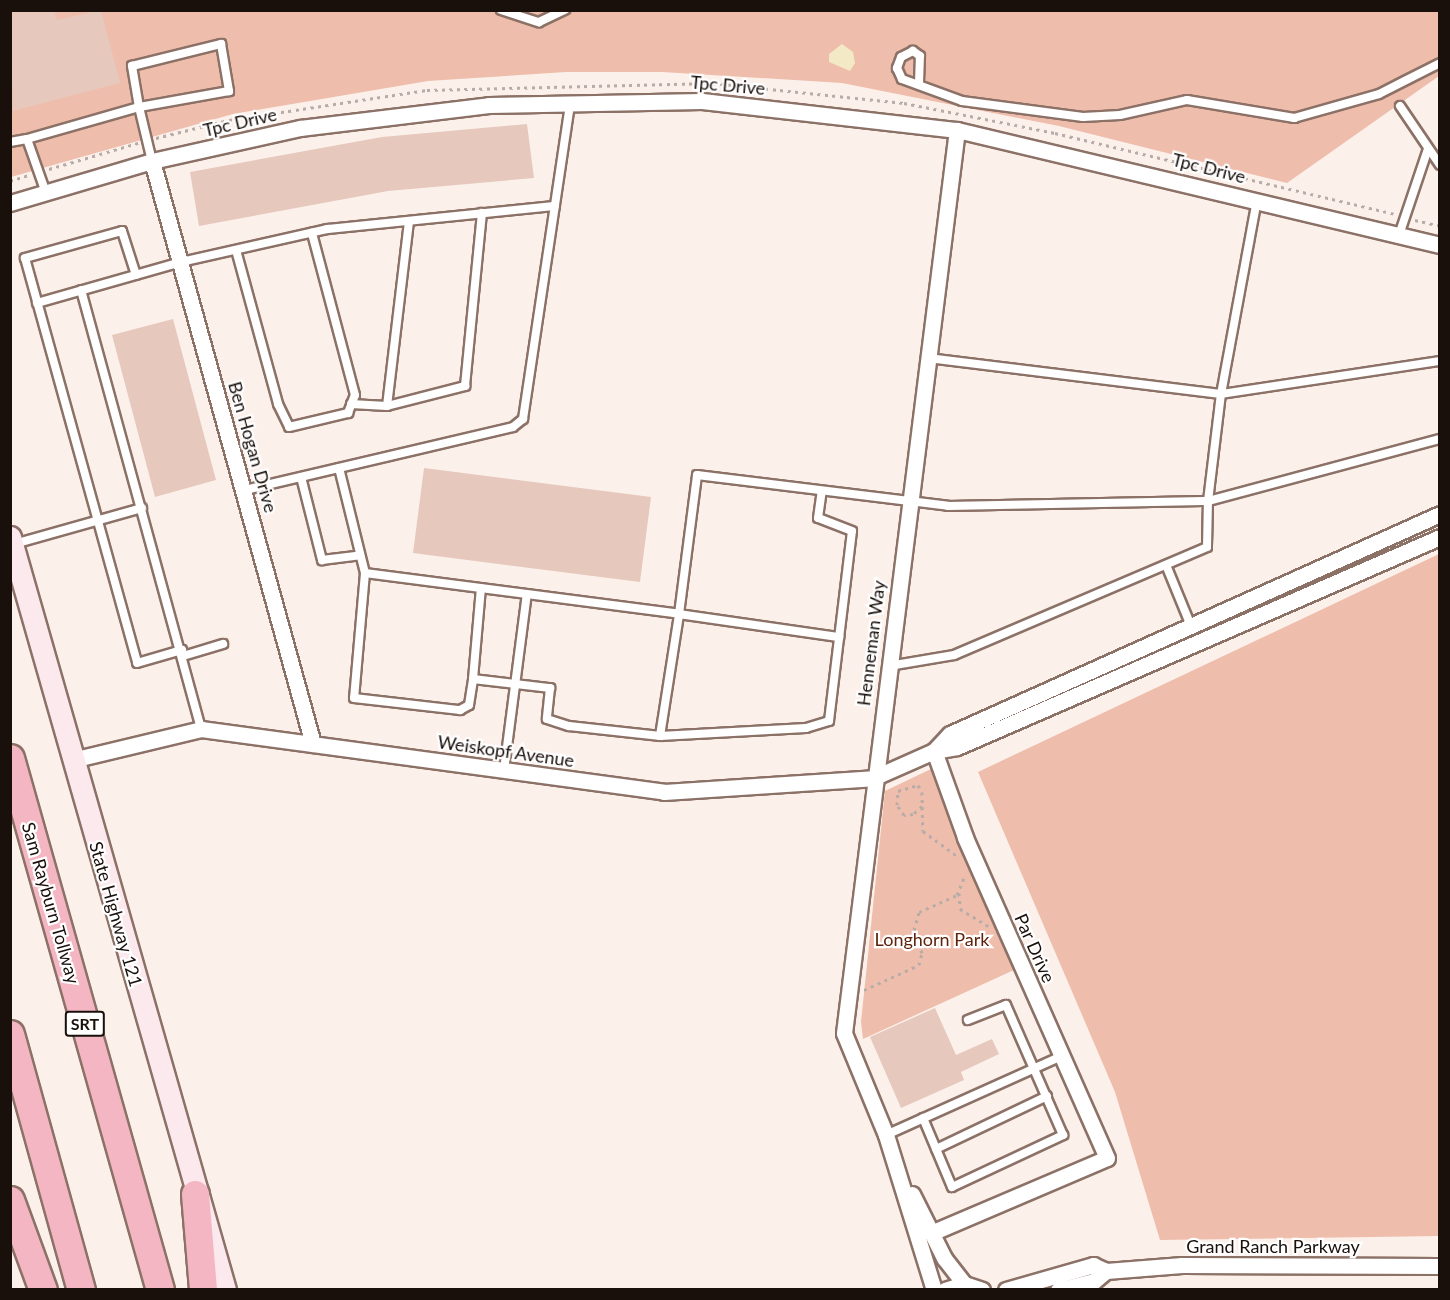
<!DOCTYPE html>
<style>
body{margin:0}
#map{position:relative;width:1450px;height:1300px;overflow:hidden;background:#fcf0eb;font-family:Lato,sans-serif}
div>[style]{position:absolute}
.green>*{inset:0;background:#efbdab}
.sand>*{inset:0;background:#f3e9c4}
.building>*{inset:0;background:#e6c8bd}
.path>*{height:3px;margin-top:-1.5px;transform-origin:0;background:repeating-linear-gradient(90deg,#b8aca8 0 3px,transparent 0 7.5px)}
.roads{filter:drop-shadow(2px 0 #8c7167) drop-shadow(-2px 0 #8c7167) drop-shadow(0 2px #8c7167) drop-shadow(0 -2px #8c7167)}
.service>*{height:8px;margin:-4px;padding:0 4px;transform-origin:4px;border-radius:4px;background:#fff}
.minor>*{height:15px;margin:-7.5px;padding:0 7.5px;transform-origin:7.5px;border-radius:7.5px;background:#fff}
.secondary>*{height:21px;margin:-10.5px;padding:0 10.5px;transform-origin:10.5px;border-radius:10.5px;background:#fce9ed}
.motorway>*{height:27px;margin:-13.5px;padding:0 13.5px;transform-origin:13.5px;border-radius:13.5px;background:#f4b6c3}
span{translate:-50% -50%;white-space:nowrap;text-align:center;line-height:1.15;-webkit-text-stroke:4.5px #fff;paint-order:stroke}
.shield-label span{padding:2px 4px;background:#fff;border:2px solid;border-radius:4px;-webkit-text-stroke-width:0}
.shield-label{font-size:16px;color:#190f0b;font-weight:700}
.street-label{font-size:18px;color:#190f0b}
.park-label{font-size:18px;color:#5f240d}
.frame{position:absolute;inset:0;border:12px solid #190f0b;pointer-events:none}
</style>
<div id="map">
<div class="green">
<div style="clip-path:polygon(11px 11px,1439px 11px,1439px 76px,1287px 183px,1059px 126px,842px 83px,662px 72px,566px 72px,428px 81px,233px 114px,11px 177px)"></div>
<div style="clip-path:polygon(1439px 554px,1439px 1236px,1160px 1240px,1115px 1092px,978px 772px)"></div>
<div style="clip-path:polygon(931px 769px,1014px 970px,863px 1039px,861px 1022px,885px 791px)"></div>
</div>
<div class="sand">
<div style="clip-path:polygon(842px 44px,853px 52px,855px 63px,850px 71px,829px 62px,829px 54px)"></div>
</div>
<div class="building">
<div style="clip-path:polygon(21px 10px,54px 10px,57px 20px,101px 10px,120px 83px,13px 111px,10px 13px)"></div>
<div style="clip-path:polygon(527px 124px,534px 178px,388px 191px,199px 226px,190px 172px,382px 137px)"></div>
<div style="clip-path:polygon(173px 319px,216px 480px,155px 497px,112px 335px)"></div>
<div style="clip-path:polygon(424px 468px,651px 497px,640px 582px,413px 553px)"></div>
<div style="clip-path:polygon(935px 1008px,956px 1055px,992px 1039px,999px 1054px,961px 1072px,964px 1080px,901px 1108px,870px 1037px)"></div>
</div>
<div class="path">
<div style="left:156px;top:138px;width:75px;rotate:-13.9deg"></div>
<div style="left:229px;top:120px;width:200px;rotate:-8.6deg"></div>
<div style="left:427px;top:90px;width:286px;rotate:-1.4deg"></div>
<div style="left:713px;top:83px;width:192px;rotate:6deg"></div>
<div style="left:904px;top:103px;width:154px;rotate:11.2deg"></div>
<div style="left:1055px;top:133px;width:349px;rotate:13.4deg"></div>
<div style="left:49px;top:169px;width:93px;rotate:-16.3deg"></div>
<div style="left:10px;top:181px;width:20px;rotate:-18deg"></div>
<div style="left:1415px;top:220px;width:26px;rotate:13deg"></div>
<div style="left:922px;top:806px;width:12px;rotate:138deg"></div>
<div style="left:913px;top:814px;width:9px;rotate:174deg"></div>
<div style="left:904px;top:815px;width:12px;rotate:-125deg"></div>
<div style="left:897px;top:805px;width:14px;rotate:-86deg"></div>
<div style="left:898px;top:791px;width:21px;rotate:-17deg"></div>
<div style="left:918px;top:785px;width:8px;rotate:60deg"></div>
<div style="left:922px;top:792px;width:39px;rotate:89deg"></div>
<div style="left:923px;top:831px;width:42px;rotate:36.3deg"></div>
<div style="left:959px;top:893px;width:16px;rotate:86deg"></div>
<div style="left:960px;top:909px;width:33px;rotate:31deg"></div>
<div style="left:864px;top:990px;width:60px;rotate:-24.4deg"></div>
<div style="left:919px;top:965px;width:12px;rotate:-76deg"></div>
<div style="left:922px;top:953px;width:24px;rotate:-109deg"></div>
<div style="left:914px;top:930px;width:19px;rotate:-74deg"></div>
<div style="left:919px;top:912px;width:42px;rotate:-24.1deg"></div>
<div style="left:957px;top:895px;width:22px;rotate:-68deg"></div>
</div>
<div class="roads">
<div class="service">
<div style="left:501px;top:10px;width:40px;rotate:18deg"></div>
<div style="left:539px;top:22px;width:29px;rotate:-25deg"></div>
<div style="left:221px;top:44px;width:48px;rotate:80.3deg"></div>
<div style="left:229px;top:91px;width:91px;rotate:169.9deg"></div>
<div style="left:139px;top:107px;width:42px;rotate:-99.7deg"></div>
<div style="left:132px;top:66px;width:92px;rotate:-13.9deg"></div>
<div style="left:919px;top:83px;width:27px;rotate:-88deg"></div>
<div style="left:920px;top:56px;width:9px;rotate:-144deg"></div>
<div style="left:913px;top:51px;width:13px;rotate:153deg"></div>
<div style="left:901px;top:57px;width:12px;rotate:110deg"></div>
<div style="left:897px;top:68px;width:12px;rotate:66deg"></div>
<div style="left:902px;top:79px;width:64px;rotate:20.1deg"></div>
<div style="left:962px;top:101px;width:122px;rotate:7.5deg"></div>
<div style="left:1083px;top:117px;width:37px;rotate:-3deg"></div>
<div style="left:1120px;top:115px;width:69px;rotate:-12.6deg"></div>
<div style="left:1187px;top:100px;width:109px;rotate:9.5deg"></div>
<div style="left:1294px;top:118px;width:88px;rotate:-15.8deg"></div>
<div style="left:1379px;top:94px;width:68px;rotate:-26.9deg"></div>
<div style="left:1400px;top:106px;width:71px;rotate:55.9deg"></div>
<div style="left:27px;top:139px;width:116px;rotate:-15.9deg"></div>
<div style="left:139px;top:107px;width:56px;rotate:76.5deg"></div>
<div style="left:10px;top:142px;width:17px;rotate:-10deg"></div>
<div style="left:27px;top:139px;width:57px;rotate:70.6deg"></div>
<div style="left:1399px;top:235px;width:91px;rotate:-71.4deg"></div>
<div style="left:236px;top:250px;width:160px;rotate:74.7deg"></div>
<div style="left:278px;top:404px;width:25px;rotate:64deg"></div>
<div style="left:289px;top:427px;width:61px;rotate:-13.3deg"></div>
<div style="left:348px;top:413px;width:19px;rotate:-69deg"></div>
<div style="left:355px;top:395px;width:168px;rotate:-104.9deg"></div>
<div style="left:136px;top:275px;width:46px;rotate:-107.7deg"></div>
<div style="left:122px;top:231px;width:101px;rotate:164.4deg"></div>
<div style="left:25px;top:258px;width:420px;rotate:74.5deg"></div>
<div style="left:137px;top:663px;width:47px;rotate:-16.1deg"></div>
<div style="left:81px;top:290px;width:455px;rotate:74.7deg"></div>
<div style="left:37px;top:303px;width:150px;rotate:-15.9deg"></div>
<div style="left:181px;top:262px;width:150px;rotate:-12.7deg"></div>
<div style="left:327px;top:229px;width:229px;rotate:-5.8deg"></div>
<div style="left:928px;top:358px;width:295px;rotate:7deg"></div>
<div style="left:1221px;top:394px;width:197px;rotate:-79.5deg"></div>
<div style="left:351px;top:404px;width:36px;rotate:3deg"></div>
<div style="left:387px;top:406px;width:81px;rotate:-14.4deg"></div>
<div style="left:465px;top:386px;width:174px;rotate:-84.4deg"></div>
<div style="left:387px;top:406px;width:186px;rotate:-83.2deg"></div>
<div style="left:339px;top:468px;width:108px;rotate:76.1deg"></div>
<div style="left:365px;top:573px;width:317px;rotate:7.4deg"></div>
<div style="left:679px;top:614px;width:140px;rotate:-82.6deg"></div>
<div style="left:697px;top:475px;width:253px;rotate:7deg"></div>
<div style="left:948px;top:506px;width:260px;rotate:-1.1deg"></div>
<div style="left:1208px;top:501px;width:108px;rotate:-83.1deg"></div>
<div style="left:1221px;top:394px;width:221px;rotate:-8.6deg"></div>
<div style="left:301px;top:477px;width:86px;rotate:75.8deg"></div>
<div style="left:322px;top:560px;width:38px;rotate:-7deg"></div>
<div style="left:245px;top:490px;width:275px;rotate:-13.2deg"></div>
<div style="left:513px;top:427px;width:13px;rotate:-39deg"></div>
<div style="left:523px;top:419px;width:318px;rotate:-81.5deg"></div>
<div style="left:14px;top:544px;width:133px;rotate:-15.7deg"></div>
<div style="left:1166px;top:565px;width:66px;rotate:67.7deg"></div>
<div style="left:365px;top:573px;width:125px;rotate:95deg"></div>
<div style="left:354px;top:698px;width:107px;rotate:6.5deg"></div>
<div style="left:460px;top:710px;width:10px;rotate:-29deg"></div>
<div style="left:469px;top:705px;width:26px;rotate:-81deg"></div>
<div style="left:473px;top:679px;width:78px;rotate:6.7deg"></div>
<div style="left:550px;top:688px;width:31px;rotate:96deg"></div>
<div style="left:547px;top:719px;width:23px;rotate:18deg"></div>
<div style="left:569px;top:726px;width:92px;rotate:6.3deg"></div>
<div style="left:660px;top:736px;width:146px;rotate:-3.1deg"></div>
<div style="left:806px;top:728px;width:24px;rotate:-17deg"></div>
<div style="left:829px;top:721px;width:191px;rotate:-83.1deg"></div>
<div style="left:852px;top:531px;width:36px;rotate:-159deg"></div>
<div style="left:818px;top:518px;width:27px;rotate:-82deg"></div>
<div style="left:183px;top:656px;width:42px;rotate:-16.7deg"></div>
<div style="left:889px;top:666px;width:66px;rotate:-9.6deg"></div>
<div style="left:954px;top:655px;width:275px;rotate:-23.1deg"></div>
<div style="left:1207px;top:547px;width:46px;rotate:-88.8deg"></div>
<div style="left:1208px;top:501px;width:240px;rotate:-15deg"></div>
<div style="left:473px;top:679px;width:91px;rotate:-85deg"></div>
<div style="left:660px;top:736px;width:123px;rotate:-81.1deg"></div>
<div style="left:679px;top:614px;width:162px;rotate:8.2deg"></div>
<div style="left:504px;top:770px;width:177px;rotate:-82.6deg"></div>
<div style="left:923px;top:1118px;width:75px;rotate:67.2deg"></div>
<div style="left:952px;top:1187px;width:123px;rotate:-25.1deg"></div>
<div style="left:1063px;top:1135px;width:142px;rotate:-113.7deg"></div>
<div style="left:1006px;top:1005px;width:41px;rotate:158.5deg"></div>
<div style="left:886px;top:1135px;width:193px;rotate:-24.2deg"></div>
<div style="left:936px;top:1149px;width:123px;rotate:-25.5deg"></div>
</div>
<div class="minor">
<div style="left:152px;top:161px;width:605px;rotate:74.56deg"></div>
<div style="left:10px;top:203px;width:148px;rotate:-16.5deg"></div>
<div style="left:152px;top:161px;width:152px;rotate:-12.6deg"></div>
<div style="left:300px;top:128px;width:190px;rotate:-6.9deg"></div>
<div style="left:489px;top:105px;width:213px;rotate:-1.1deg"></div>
<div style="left:702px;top:101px;width:257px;rotate:6.5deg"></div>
<div style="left:957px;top:130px;width:497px;rotate:13.4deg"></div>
<div style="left:934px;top:751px;width:23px;rotate:-47deg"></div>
<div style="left:950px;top:734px;width:537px;rotate:-24.18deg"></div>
<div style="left:72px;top:760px;width:133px;rotate:-13.5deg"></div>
<div style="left:201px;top:729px;width:467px;rotate:7.7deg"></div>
<div style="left:664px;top:792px;width:209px;rotate:-3.8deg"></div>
<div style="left:873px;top:778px;width:67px;rotate:-23.9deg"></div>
<div style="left:934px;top:751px;width:23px;rotate:-10deg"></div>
<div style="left:957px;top:747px;width:527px;rotate:-23.5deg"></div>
<div style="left:912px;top:1194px;width:72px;rotate:63.4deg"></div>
<div style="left:944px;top:1258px;width:33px;rotate:52deg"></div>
<div style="left:931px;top:1233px;width:191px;rotate:-23.1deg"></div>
<div style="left:1107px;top:1158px;width:351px;rotate:-113.9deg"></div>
<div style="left:965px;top:837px;width:91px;rotate:-109.8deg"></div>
<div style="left:934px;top:1290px;width:162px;rotate:-107.2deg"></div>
<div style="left:886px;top:1135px;width:110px;rotate:-112.4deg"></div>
<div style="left:844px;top:1033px;width:910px;rotate:-82.87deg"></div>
<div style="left:945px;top:1290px;width:20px;rotate:-18deg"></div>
<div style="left:964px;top:1284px;width:19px;rotate:18deg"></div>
<div style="left:1006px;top:1290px;width:91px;rotate:-16deg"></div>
<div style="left:1093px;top:1265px;width:14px;rotate:25deg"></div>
<div style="left:1106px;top:1271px;width:76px;rotate:-4.5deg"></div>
<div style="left:1182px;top:1265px;width:258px;rotate:0.2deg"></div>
<div style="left:1058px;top:1290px;width:37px;rotate:-14deg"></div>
<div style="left:1094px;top:1281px;width:16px;rotate:-40deg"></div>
</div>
<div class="secondary">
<div style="left:10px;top:537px;width:783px;rotate:74.06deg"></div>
</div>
<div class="motorway">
<div style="left:10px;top:758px;width:553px;rotate:74.25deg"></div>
<div style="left:10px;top:1034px;width:266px;rotate:74.5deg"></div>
<div style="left:195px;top:1194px;width:96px;rotate:85.2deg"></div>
<div style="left:10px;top:1200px;width:96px;rotate:69.9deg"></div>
</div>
</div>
<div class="shield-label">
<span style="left:85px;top:1024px">SRT</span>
</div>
<div class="street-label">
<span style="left:728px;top:85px;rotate:5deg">Tpc Drive</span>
<span style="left:240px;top:122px;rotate:-13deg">Tpc Drive</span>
<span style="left:1209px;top:168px;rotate:14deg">Tpc Drive</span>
<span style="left:253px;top:447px;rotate:74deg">Ben Hogan Drive</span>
<span style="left:871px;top:643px;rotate:-83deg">Henneman Way</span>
<span style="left:506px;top:751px;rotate:8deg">Weiskopf Avenue</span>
<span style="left:51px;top:903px;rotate:74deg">Sam Rayburn Tollway</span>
<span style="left:116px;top:914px;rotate:74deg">State Highway 121</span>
<span style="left:1035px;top:948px;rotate:66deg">Par Drive</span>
<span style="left:1273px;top:1246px">Grand Ranch Parkway</span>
</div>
<div class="park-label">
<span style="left:932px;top:939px">Longhorn Park</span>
</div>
<div class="frame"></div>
</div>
